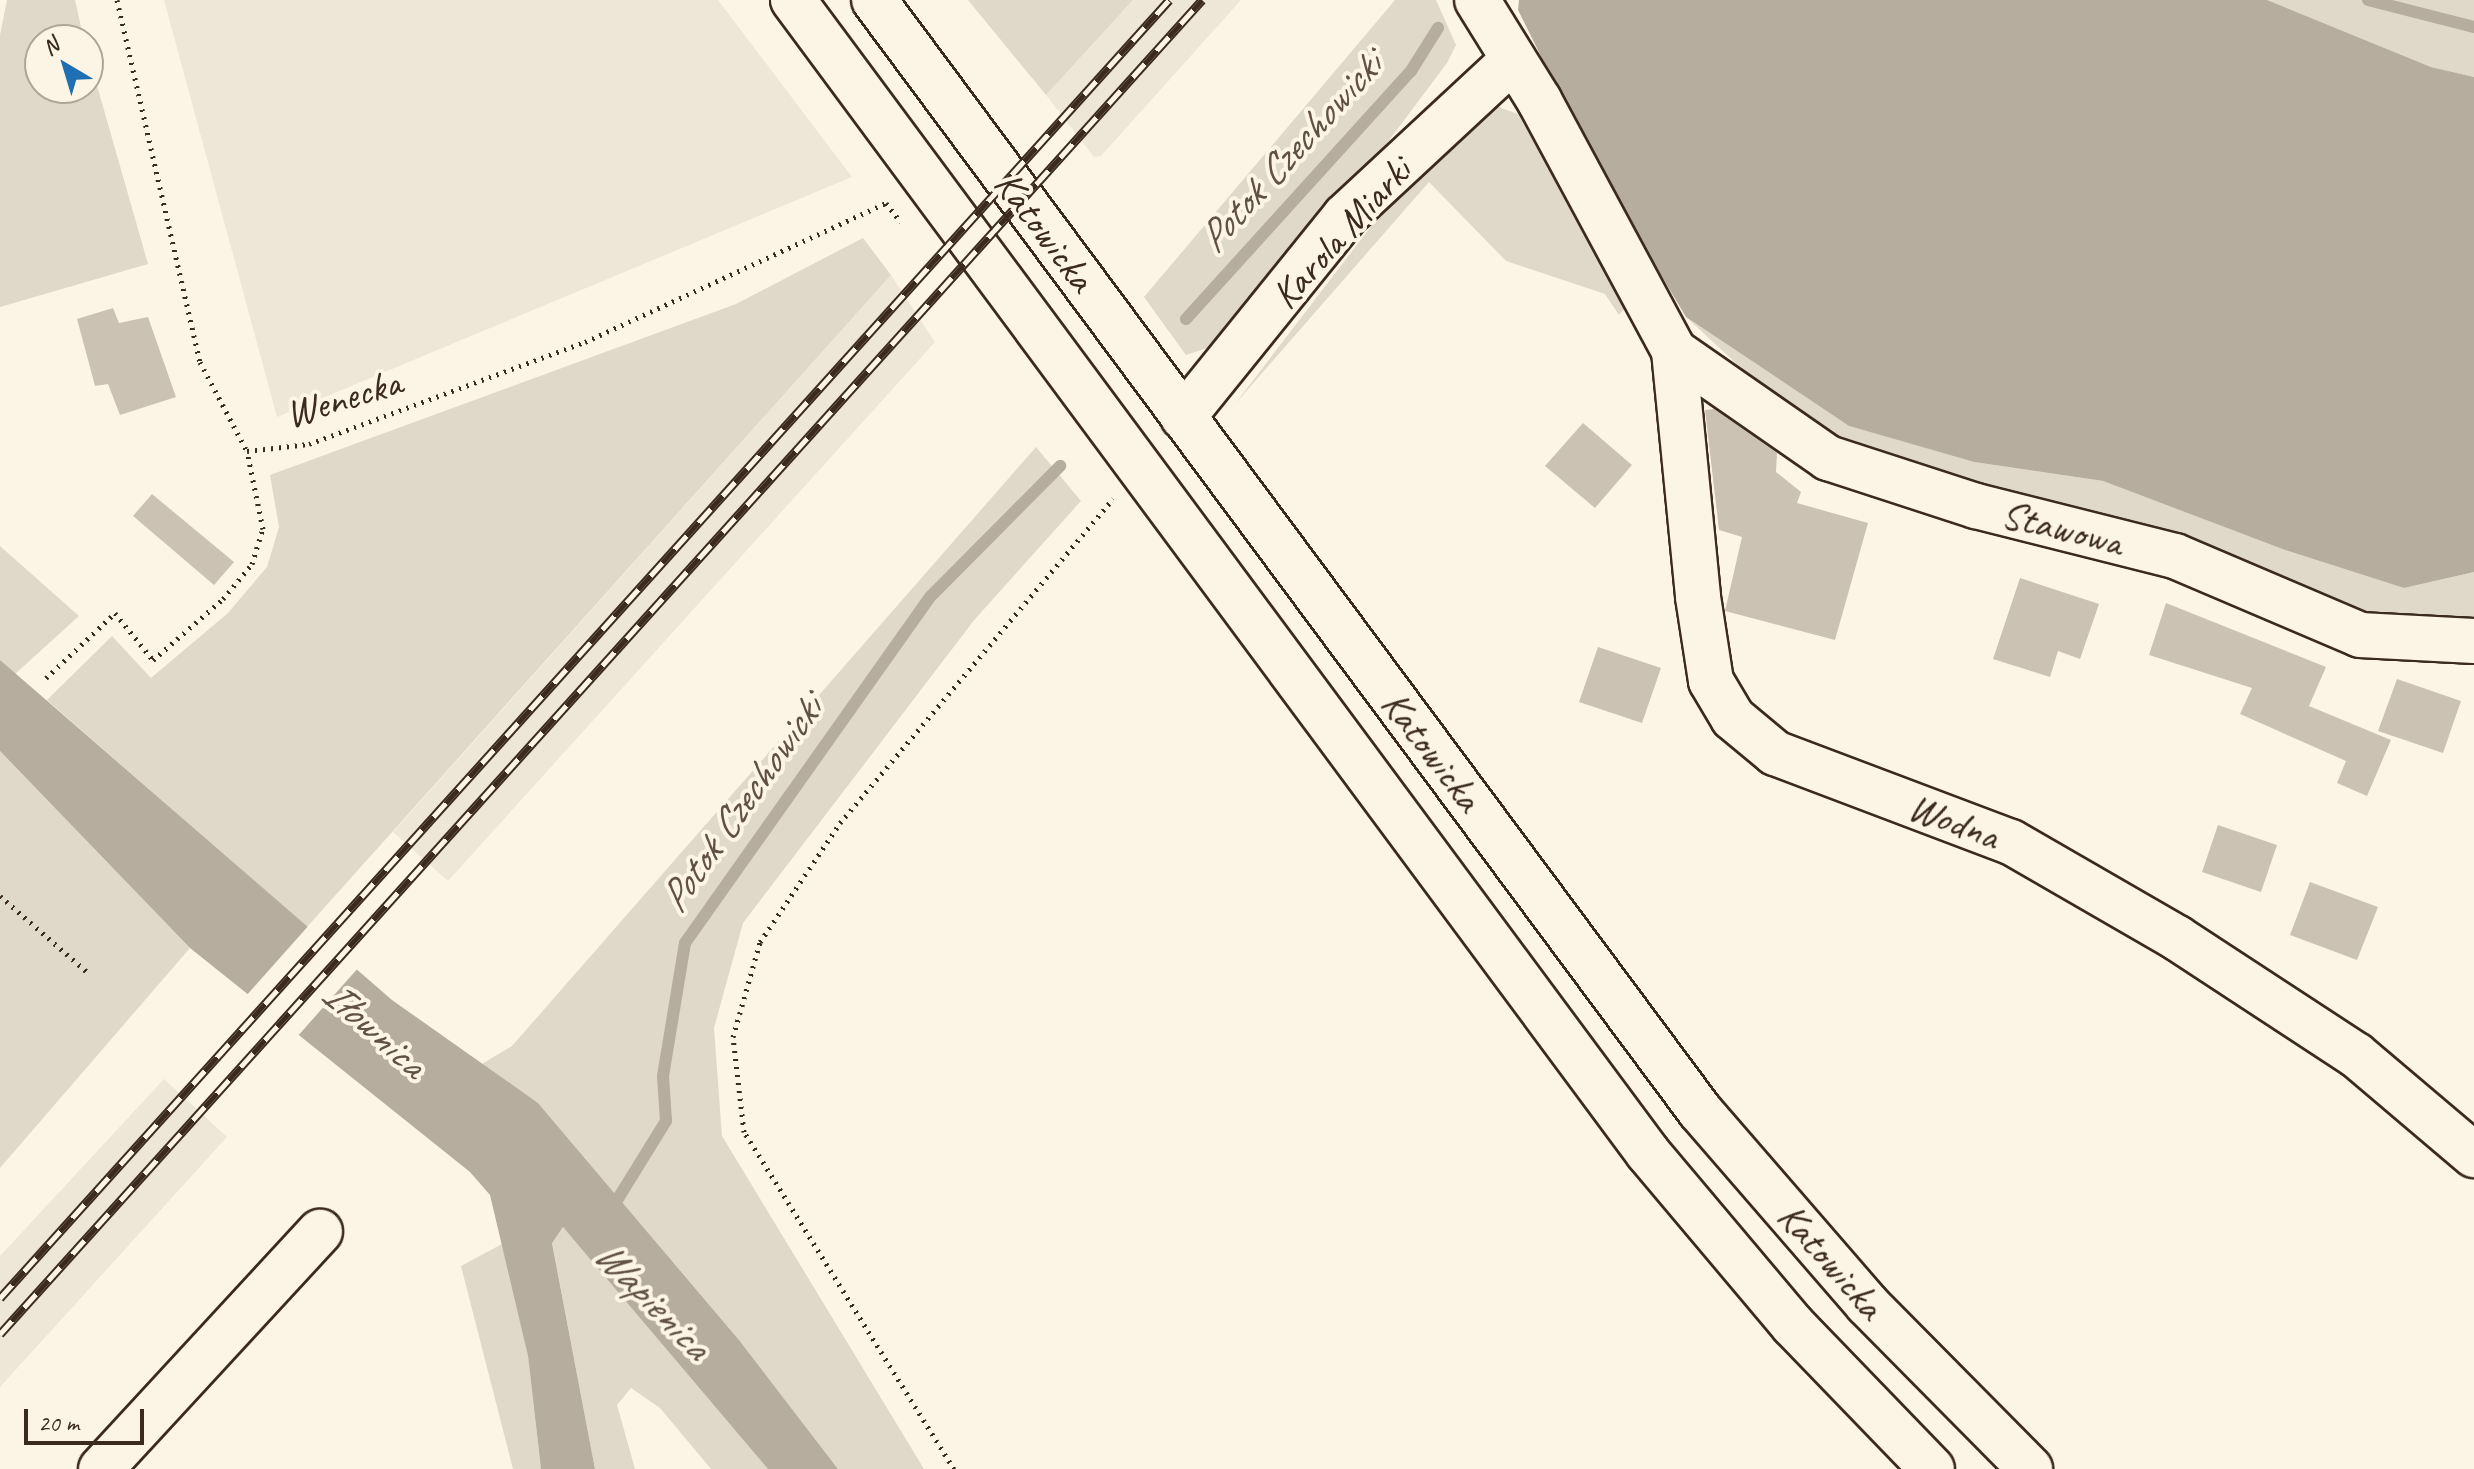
<!DOCTYPE html>
<meta charset="utf-8">
<style>
body{margin:0}
#map{position:relative;width:2474px;height:1469px;overflow:hidden;background:#fcf5e5;font-family:Caveat,sans-serif}
div>[style]{position:absolute}
.built>*{inset:0;background:#eee6d6}
.green>*{inset:0;background:#e0d8c8}
.water>*{inset:0;background:#b7ad9e}
.pier>*{inset:0;background:#fcf5e5}
.stream>*{height:12px;margin:-6px;padding:0 6px;transform-origin:6px;border-radius:6px;background:#b7ad9e}
.building>*{inset:0;background:#ccc2b3}
.path>*{height:5px;margin-top:-2.5px;transform-origin:0;background:repeating-linear-gradient(90deg,#3b2a1e 0 2px,transparent 0 8px)}
.roads{filter:drop-shadow(2px 0 #3b2a1e) drop-shadow(-2px 0 #3b2a1e) drop-shadow(0 2px #3b2a1e) drop-shadow(0 -2px #3b2a1e)}
.minor>*{height:44px;margin:-22px;padding:0 22px;transform-origin:22px;border-radius:22px;background:#fcf5e5}
.major>*{height:44px;margin:-22px;padding:0 22px;transform-origin:22px;border-radius:22px;background:#fcf5e5}
.rail>*{height:9px;margin-top:-4.5px;transform-origin:0;background:repeating-linear-gradient(90deg,#fcf5e5 0 18px,#3b2a1e 0 36px);box-sizing:border-box;border-block:2px solid #3b2a1e}
span{translate:-50% -50%;white-space:nowrap;text-align:center;line-height:1.15;-webkit-text-stroke:8px #fcf5e5;paint-order:stroke}
.street-label{font-size:40px;color:#3b2a1e}
.water-label{font-size:42px;color:#605144;font-style:italic}
.north{position:absolute;left:24px;top:24px;width:80px;height:80px;box-sizing:border-box;background:#fcf5e5;border:2px solid #afa495;border-radius:50%;rotate:322deg;font-size:22px;font-weight:700;line-height:32px;text-align:center;color:#3b2a1e}
.north::after{content:'';display:block;margin:auto;width:28px;height:36px;background:#1f6fb2;clip-path:polygon(50% 0,100% 100%,50% 72%,0 100%)}
.scale{position:absolute;left:24px;top:1409px;width:120px;height:36px;box-sizing:border-box;border:4px solid #3b2a1e;border-top:0;padding-left:10px;font-size:24px;line-height:28px;white-space:nowrap;color:#3b2a1e;-webkit-text-stroke:6px #fcf5e5;paint-order:stroke}
</style>
<div id="map">
<div class="built">
<div style="clip-path:polygon(164px 0,718px 0,852px 177px,277px 417px)"></div>
<div style="clip-path:polygon(1133px 0,1241px 0,1101px 156px,1094px 157px,1046px 95px)"></div>
<div style="clip-path:polygon(891px 275px,935px 342px,448px 881px,393px 832px)"></div>
<div style="clip-path:polygon(164px 1079px,227px 1137px,0 1387px,0 1256px)"></div>
</div>
<div class="green">
<div style="clip-path:polygon(7px 0,75px 0,84px 40px,40px 40px,40px 88px,88px 88px,88px 54px,148px 264px,0 307px,0 35px)"></div>
<div style="clip-path:polygon(968px 0,1133px 0,1046px 95px)"></div>
<div style="clip-path:polygon(1395px 0,1436px 0,1456px 45px,1447px 63px,1348px 195px,1213px 346px,1186px 355px,1144px 297px)"></div>
<div style="clip-path:polygon(2267px 0,2474px 0,2474px 77px,2431px 67px)"></div>
<div style="clip-path:polygon(1493px 105px,1518px 114px,1627px 306px,1619px 315px,1605px 294px,1506px 261px,1429px 182px,1235px 404px,1434px 144px)"></div>
<div style="clip-path:polygon(863px 238px,891px 275px,307px 927px,47px 700px,112px 636px,151px 678px,228px 613px,267px 567px,279px 527px,270px 475px,736px 304px)"></div>
<div style="clip-path:polygon(1686px 317px,1849px 426px,1974px 462px,2103px 481px,2285px 550px,2404px 588px,2474px 572px,2474px 628px,2367px 616px,1907px 470px,1795px 418px)"></div>
<div style="clip-path:polygon(1036px 447px,1081px 501px,975px 619px,743px 923px,714px 1028px,722px 1136px,924px 1469px,838px 1469px,739px 1340px,538px 1103px,480px 1065px,512px 1046px)"></div>
<div style="clip-path:polygon(0 546px,79px 616px,15px 674px,0 660px)"></div>
<div style="clip-path:polygon(0 751px,190px 948px,0 1168px)"></div>
<div style="clip-path:polygon(563px 1227px,666px 1342px,768px 1469px,711px 1469px,660px 1408px,631px 1388px,617px 1405px,635px 1469px,595px 1469px,552px 1242px)"></div>
<div style="clip-path:polygon(504px 1243px,528px 1356px,541px 1469px,513px 1469px,461px 1266px)"></div>
</div>
<div class="water">
<div style="clip-path:polygon(1519px 0,2267px 0,2431px 67px,2474px 77px,2474px 572px,2404px 588px,2285px 550px,2103px 481px,1974px 462px,1849px 426px,1686px 317px,1593px 161px,1518px 10px)"></div>
<div style="clip-path:polygon(0 660px,392px 1000px,538px 1103px,739px 1340px,838px 1469px,768px 1469px,563px 1227px,552px 1243px,595px 1469px,541px 1469px,528px 1356px,490px 1195px,470px 1172px,190px 948px,0 751px)"></div>
</div>
<div class="pier">
<div style="clip-path:polygon(310px 924px,359px 967px,296px 1038px,245px 997px)"></div>
</div>
<div class="stream">
<div style="left:2368px;top:0;width:109px;rotate:14.3deg"></div>
<div style="left:1186px;top:319px;width:335px;rotate:-47.8deg"></div>
<div style="left:1411px;top:71px;width:51px;rotate:-57.9deg"></div>
<div style="left:611px;top:1210px;width:105px;rotate:-58.3deg"></div>
<div style="left:666px;top:1121px;width:45px;rotate:-93.8deg"></div>
<div style="left:663px;top:1076px;width:135px;rotate:-80.6deg"></div>
<div style="left:685px;top:943px;width:424px;rotate:-54.7deg"></div>
<div style="left:930px;top:597px;width:185px;rotate:-45.2deg"></div>
</div>
<div class="building">
<div style="clip-path:polygon(113px 308px,119px 323px,148px 317px,176px 397px,120px 415px,108px 384px,95px 386px,77px 319px)"></div>
<div style="clip-path:polygon(1714px 409px,1777px 453px,1776px 472px,1801px 492px,1797px 503px,1868px 523px,1835px 640px,1725px 611px,1742px 537px,1719px 530px,1705px 410px)"></div>
<div style="clip-path:polygon(1583px 423px,1632px 465px,1595px 508px,1545px 466px)"></div>
<div style="clip-path:polygon(152px 494px,234px 562px,214px 585px,133px 516px)"></div>
<div style="clip-path:polygon(2020px 578px,2099px 604px,2080px 659px,2058px 651px,2050px 677px,1993px 659px)"></div>
<div style="clip-path:polygon(2166px 603px,2326px 667px,2309px 706px,2391px 740px,2367px 796px,2337px 783px,2346px 761px,2240px 714px,2252px 688px,2149px 655px)"></div>
<div style="clip-path:polygon(1598px 647px,1661px 668px,1642px 723px,1579px 702px)"></div>
<div style="clip-path:polygon(2397px 679px,2461px 701px,2443px 753px,2378px 731px)"></div>
<div style="clip-path:polygon(2218px 825px,2277px 845px,2261px 892px,2202px 872px)"></div>
<div style="clip-path:polygon(2310px 882px,2378px 907px,2357px 960px,2290px 935px)"></div>
</div>
<div class="path">
<div style="left:117px;top:0;width:371px;rotate:77.1deg"></div>
<div style="left:200px;top:362px;width:101px;rotate:62.2deg"></div>
<div style="left:247px;top:451px;width:62px;rotate:-6.4deg"></div>
<div style="left:309px;top:444px;width:294px;rotate:-20.3deg"></div>
<div style="left:585px;top:342px;width:332px;rotate:-24.8deg"></div>
<div style="left:886px;top:203px;width:24px;rotate:52deg"></div>
<div style="left:46px;top:678px;width:95px;rotate:-43.3deg"></div>
<div style="left:115px;top:613px;width:60px;rotate:51deg"></div>
<div style="left:153px;top:660px;width:93px;rotate:-41.1deg"></div>
<div style="left:223px;top:599px;width:45px;rotate:-50.4deg"></div>
<div style="left:252px;top:564px;width:37px;rotate:-73deg"></div>
<div style="left:263px;top:529px;width:80px;rotate:-101.6deg"></div>
<div style="left:0;top:896px;width:116px;rotate:41.1deg"></div>
<div style="left:954px;top:1469px;width:397px;rotate:-121.9deg"></div>
<div style="left:744px;top:1132px;width:96px;rotate:-96.6deg"></div>
<div style="left:733px;top:1037px;width:99px;rotate:-74.1deg"></div>
<div style="left:760px;top:942px;width:143px;rotate:-56.1deg"></div>
<div style="left:840px;top:823px;width:424px;rotate:-49.9deg"></div>
</div>
<div class="roads">
<div class="minor">
<div style="left:1477px;top:0;width:118px;rotate:58.2deg"></div>
<div style="left:1539px;top:100px;width:285px;rotate:61.7deg"></div>
<div style="left:1674px;top:351px;width:247px;rotate:84.4deg"></div>
<div style="left:1698px;top:597px;width:85px;rotate:81.2deg"></div>
<div style="left:1711px;top:681px;width:43px;rotate:59.3deg"></div>
<div style="left:1733px;top:718px;width:55px;rotate:39.8deg"></div>
<div style="left:1775px;top:753px;width:252px;rotate:20.7deg"></div>
<div style="left:2011px;top:842px;width:192px;rotate:30deg"></div>
<div style="left:2177px;top:938px;width:214px;rotate:33.2deg"></div>
<div style="left:2356px;top:1055px;width:155px;rotate:40.3deg"></div>
<div style="left:1674px;top:351px;width:188px;rotate:34.8deg"></div>
<div style="left:1828px;top:458px;width:156px;rotate:18deg"></div>
<div style="left:1976px;top:506px;width:205px;rotate:14.1deg"></div>
<div style="left:2175px;top:556px;width:201px;rotate:23.1deg"></div>
<div style="left:2360px;top:635px;width:114px;rotate:3deg"></div>
<div style="left:1183px;top:417px;width:258px;rotate:-51.1deg"></div>
<div style="left:1345px;top:216px;width:228px;rotate:-42.9deg"></div>
<div style="left:101px;top:1469px;width:323px;rotate:-47.3deg"></div>
</div>
<div class="major">
<div style="left:793px;top:0;width:1435px;rotate:53.44deg"></div>
<div style="left:1648px;top:1153px;width:225px;rotate:49.9deg"></div>
<div style="left:1793px;top:1325px;width:200px;rotate:46deg"></div>
<div style="left:874px;top:0;width:1384px;rotate:53.37deg"></div>
<div style="left:1700px;top:1111px;width:255px;rotate:49.1deg"></div>
<div style="left:1867px;top:1304px;width:232px;rotate:45.3deg"></div>
</div>
</div>
<div class="rail">
<div style="left:0;top:1298px;width:1747px;rotate:-47.99deg"></div>
<div style="left:0;top:1334px;width:1796px;rotate:-47.98deg"></div>
</div>
<div class="street-label">
<span style="left:1045px;top:231px;rotate:53deg">Katowicka</span>
<span style="left:1341px;top:233px;rotate:-48deg">Karola Miarki</span>
<span style="left:343px;top:398px;rotate:-17deg">Wenecka</span>
<span style="left:2062px;top:528px;rotate:14deg">Stawowa</span>
<span style="left:1432px;top:751px;rotate:53deg">Katowicka</span>
<span style="left:1954px;top:821px;rotate:21deg">Wodna</span>
<span style="left:1831px;top:1261px;rotate:49deg">Katowicka</span>
</div>
<div class="water-label">
<span style="left:1290px;top:153px;rotate:-48deg">Potok Czechowicki</span>
<span style="left:741px;top:805px;rotate:-55deg">Potok Czechowicki</span>
<span style="left:374px;top:1029px;rotate:42deg">Iłownica</span>
<span style="left:652px;top:1300px;rotate:46deg">Wapienica</span>
</div>
<div class="north">N</div>
<div class="scale">20 m</div>
</div>
